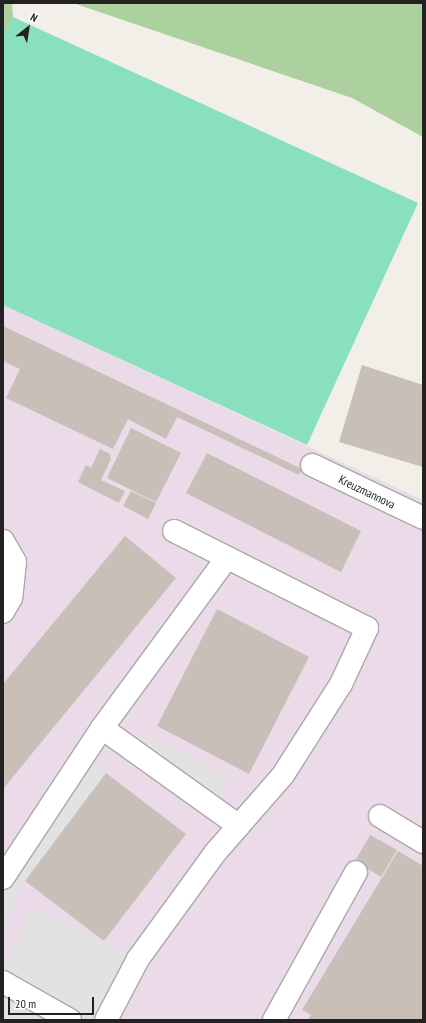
<!DOCTYPE html>
<style>
body{margin:0}
#map{position:relative;width:426px;height:1023px;overflow:hidden;background:#f2efe9;font-family:"PT Sans Narrow",sans-serif}
div>[style]{position:absolute}
.industrial>*{inset:0;background:#ebdbe8}
.forest>*{inset:0;background:#add19e}
.pitch>*{inset:0;background:#88e0be}
.parking>*{inset:0;background:#e2e2e2}
.building>*{inset:0;background:#c7bfb8}
.roads{filter:drop-shadow(1px 0 #a9a9a9) drop-shadow(-1px 0 #a9a9a9) drop-shadow(0 1px #a9a9a9) drop-shadow(0 -1px #a9a9a9)}
.minor>*{height:22px;margin:-11px;padding:0 11px;transform-origin:11px;border-radius:11px;background:#fff}
span{translate:-50% -50%;white-space:nowrap;text-align:center;line-height:1.15;-webkit-text-stroke:4px #fff;paint-order:stroke}
.street-label{font-size:12px;color:#222}
.frame{position:absolute;inset:0;border:4px solid #222;pointer-events:none}
.north{position:absolute;left:8px;top:8px;width:40px;height:40px;-webkit-text-stroke:3px #fff;paint-order:stroke;rotate:30deg;font-size:11px;font-weight:700;line-height:16px;text-align:center;color:#222}
.north::after{content:'';display:block;margin:auto;width:14px;height:18px;background:#222;clip-path:polygon(50% 0,100% 100%,50% 72%,0 100%)}
.scale{position:absolute;left:8px;top:997px;width:86px;height:18px;box-sizing:border-box;border:2px solid #222;border-top:0;padding-left:5px;font-size:12px;line-height:14px;white-space:nowrap;color:#222;-webkit-text-stroke:3px #fff;paint-order:stroke}
</style>
<div id="map">
<div class="industrial">
<div style="clip-path:polygon(3px 305px,423px 500px,423px 1020px,3px 1020px)"></div>
</div>
<div class="forest">
<div style="clip-path:polygon(3px 3px,12px 3px,13px 17px,3px 38px)"></div>
<div style="clip-path:polygon(73px 3px,423px 3px,423px 137px,352px 98px)"></div>
</div>
<div class="pitch">
<div style="clip-path:polygon(13px 17px,418px 203px,307px 445px,3px 305px,3px 38px)"></div>
</div>
<div class="parking">
<div style="clip-path:polygon(152px 736px,229px 778px,213px 808px,142px 756px)"></div>
<div style="clip-path:polygon(84px 757px,106px 773px,25px 881px,3px 928px,3px 878px)"></div>
<div style="clip-path:polygon(33px 907px,138px 959px,106px 1020px,3px 1020px,3px 968px)"></div>
</div>
<div class="building">
<div style="clip-path:polygon(3px 326px,302px 469px,299px 475px,177px 417px,166px 439px,128px 419px,113px 449px,6px 398px,20px 369px,3px 361px)"></div>
<div style="clip-path:polygon(362px 365px,423px 385px,423px 467px,339px 442px)"></div>
<div style="clip-path:polygon(131px 428px,181px 453px,156px 502px,107px 478px)"></div>
<div style="clip-path:polygon(100px 449px,110px 454px,111px 459px,101px 480px,125px 491px,119px 503px,78px 482px,86px 465px,91px 468px)"></div>
<div style="clip-path:polygon(207px 453px,361px 531px,341px 572px,186px 493px)"></div>
<div style="clip-path:polygon(131px 491px,156px 503px,148px 519px,123px 506px)"></div>
<div style="clip-path:polygon(125px 536px,176px 578px,3px 789px,3px 684px)"></div>
<div style="clip-path:polygon(217px 609px,309px 657px,249px 774px,157px 726px)"></div>
<div style="clip-path:polygon(106px 773px,186px 834px,104px 941px,25px 881px)"></div>
<div style="clip-path:polygon(370px 835px,397px 850px,381px 877px,355px 861px)"></div>
<div style="clip-path:polygon(398px 851px,423px 866px,423px 1020px,308px 1020px,311px 1015px,302px 1010px)"></div>
</div>
<div class="roads">
<div class="minor">
<div style="left:312px;top:465px;width:123px;rotate:25.5deg"></div>
<div style="left:3px;top:541px;width:24px;rotate:60deg"></div>
<div style="left:15px;top:562px;width:36px;rotate:96deg"></div>
<div style="left:11px;top:598px;width:16px;rotate:120deg"></div>
<div style="left:102px;top:728px;width:168px;rotate:35.6deg"></div>
<div style="left:380px;top:816px;width:50px;rotate:31.2deg"></div>
<div style="left:3px;top:878px;width:180px;rotate:-56.6deg"></div>
<div style="left:102px;top:728px;width:211px;rotate:-53.7deg"></div>
<div style="left:3px;top:982px;width:77px;rotate:29.6deg"></div>
<div style="left:106px;top:1020px;width:69px;rotate:-62.3deg"></div>
<div style="left:138px;top:959px;width:131px;rotate:-54deg"></div>
<div style="left:215px;top:853px;width:103px;rotate:-48.9deg"></div>
<div style="left:283px;top:775px;width:108px;rotate:-57.5deg"></div>
<div style="left:341px;top:684px;width:62px;rotate:-65.1deg"></div>
<div style="left:367px;top:628px;width:216px;rotate:-153.3deg"></div>
<div style="left:274px;top:1020px;width:169px;rotate:-61deg"></div>
</div>
</div>
<div class="street-label">
<span style="left:367px;top:492px;rotate:26deg">Kreuzmannova</span>
</div>
<div class="frame"></div>
<div class="north">N</div>
<div class="scale">20 m</div>
</div>
